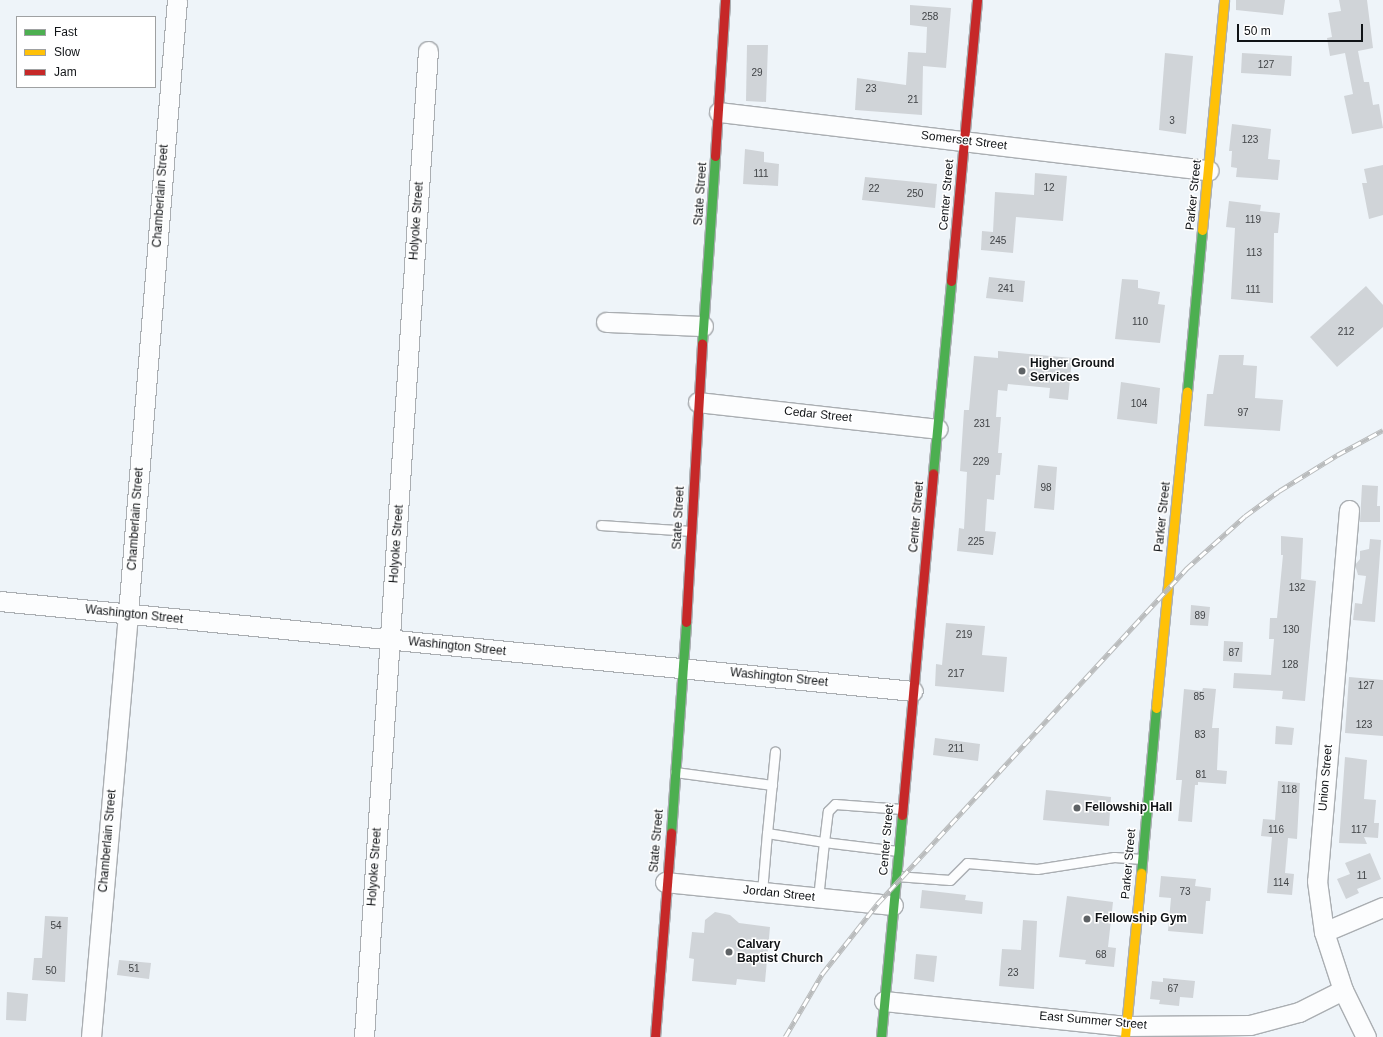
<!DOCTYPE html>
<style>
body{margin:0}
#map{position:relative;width:1383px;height:1037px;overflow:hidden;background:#eef4f9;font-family:Helvetica,sans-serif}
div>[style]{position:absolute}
.building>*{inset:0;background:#d0d4d8}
.roads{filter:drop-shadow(1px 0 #aaaeb2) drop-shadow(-1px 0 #aaaeb2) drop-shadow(0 1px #aaaeb2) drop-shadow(0 -1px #aaaeb2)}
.lane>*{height:9px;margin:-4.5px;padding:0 4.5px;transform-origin:4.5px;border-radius:4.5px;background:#fcfdfe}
.street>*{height:19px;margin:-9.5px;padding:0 9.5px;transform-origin:9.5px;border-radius:9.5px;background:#fcfdfe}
.fast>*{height:9px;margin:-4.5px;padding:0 4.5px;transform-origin:4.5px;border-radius:4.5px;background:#4caf50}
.slow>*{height:9px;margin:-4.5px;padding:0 4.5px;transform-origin:4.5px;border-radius:4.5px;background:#ffc107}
.jam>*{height:9px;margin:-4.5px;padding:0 4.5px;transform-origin:4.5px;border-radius:4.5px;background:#c62828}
.rail>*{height:4.5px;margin-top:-2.25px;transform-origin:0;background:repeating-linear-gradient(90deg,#fff 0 9px,#b9bbbc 0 18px);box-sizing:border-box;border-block:1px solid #b9bbbc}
.dots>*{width:11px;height:11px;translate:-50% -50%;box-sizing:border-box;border:2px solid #fff;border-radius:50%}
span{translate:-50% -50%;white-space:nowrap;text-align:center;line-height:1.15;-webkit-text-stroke:3px #fff;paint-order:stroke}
.number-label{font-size:10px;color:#404346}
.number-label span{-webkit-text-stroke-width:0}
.street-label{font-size:12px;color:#101316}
.poi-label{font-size:12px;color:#101316;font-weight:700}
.left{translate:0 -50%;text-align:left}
.legend{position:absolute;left:16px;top:16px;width:140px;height:72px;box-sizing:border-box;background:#fff;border:1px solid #9fa1a2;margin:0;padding:5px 7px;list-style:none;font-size:12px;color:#101316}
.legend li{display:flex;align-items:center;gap:8px;height:20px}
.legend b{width:20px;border:1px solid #9fa1a2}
.scale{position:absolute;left:1237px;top:24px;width:126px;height:18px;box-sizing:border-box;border:2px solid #101316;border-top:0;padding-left:5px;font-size:12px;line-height:14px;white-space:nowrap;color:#101316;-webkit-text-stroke:3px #fff;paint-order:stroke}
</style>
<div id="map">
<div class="building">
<div style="clip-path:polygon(1236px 0,1285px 0,1283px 15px,1236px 10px)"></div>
<div style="clip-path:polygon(1339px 0,1367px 0,1373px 48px,1358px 51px,1364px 82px,1369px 82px,1373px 105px,1379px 104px,1383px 128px,1352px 134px,1344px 96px,1353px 94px,1345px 53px,1330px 56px,1327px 38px,1332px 37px,1328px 13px,1341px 11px)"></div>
<div style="clip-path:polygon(910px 5px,951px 8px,946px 68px,923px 66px,922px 115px,855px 110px,857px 78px,906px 85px,908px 52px,926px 53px,927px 27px,910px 25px)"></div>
<div style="clip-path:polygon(747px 45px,768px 45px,766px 102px,746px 101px)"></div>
<div style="clip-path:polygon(1165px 53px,1193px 56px,1186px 134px,1159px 130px)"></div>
<div style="clip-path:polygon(1242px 53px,1292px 56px,1291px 76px,1241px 73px)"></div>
<div style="clip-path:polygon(1232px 124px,1271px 129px,1268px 159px,1280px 160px,1278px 180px,1236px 177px,1237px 168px,1231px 167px,1232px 151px,1229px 151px)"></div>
<div style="clip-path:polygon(745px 149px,764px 152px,764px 162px,779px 164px,778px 186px,743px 184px)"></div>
<div style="clip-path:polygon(1383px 165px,1383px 215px,1369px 219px,1362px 183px,1367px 183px,1364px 169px)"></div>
<div style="clip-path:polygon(1035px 173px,1067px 176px,1063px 221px,1016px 217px,1013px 253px,981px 250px,982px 231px,993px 232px,995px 192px,1034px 195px)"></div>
<div style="clip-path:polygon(865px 177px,937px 184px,935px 208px,862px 200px)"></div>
<div style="clip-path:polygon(1229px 201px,1261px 205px,1260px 211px,1280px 213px,1278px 233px,1274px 233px,1273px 303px,1231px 299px,1235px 228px,1226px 227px)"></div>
<div style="clip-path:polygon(989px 277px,1025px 281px,1023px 302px,986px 298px)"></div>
<div style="clip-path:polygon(1122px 279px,1138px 280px,1138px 288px,1160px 292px,1158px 304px,1165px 305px,1160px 343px,1115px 339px)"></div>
<div style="clip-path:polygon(1366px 286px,1383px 305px,1383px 327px,1337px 367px,1310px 337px)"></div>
<div style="clip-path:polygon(998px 351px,1072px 358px,1068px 400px,1049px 398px,1050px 388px,1008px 384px,1007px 391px,998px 390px,996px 417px,1001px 417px,998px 453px,1002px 453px,1000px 475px,996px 475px,994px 500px,987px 499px,985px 531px,996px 532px,993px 555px,957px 551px,959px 528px,964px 529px,967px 472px,960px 471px,964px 410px,969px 410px,974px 356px,998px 358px)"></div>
<div style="clip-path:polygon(1219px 355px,1244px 355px,1243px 365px,1257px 366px,1255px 398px,1283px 400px,1280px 431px,1204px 426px,1207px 394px,1213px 394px)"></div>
<div style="clip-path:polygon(1121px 382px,1160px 388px,1157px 424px,1117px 419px)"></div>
<div style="clip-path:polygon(1038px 465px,1057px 467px,1054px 510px,1034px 508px)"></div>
<div style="clip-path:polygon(1362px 485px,1378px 486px,1377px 506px,1380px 506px,1380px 522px,1360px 522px)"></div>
<div style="clip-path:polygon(1281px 536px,1303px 538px,1301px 579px,1316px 581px,1305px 701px,1282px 699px,1283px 691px,1233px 688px,1234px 673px,1271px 675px,1274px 639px,1269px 639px,1270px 618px,1277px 618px,1283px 555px,1281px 555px)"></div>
<div style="clip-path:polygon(1370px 539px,1381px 540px,1375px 622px,1353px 620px,1355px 603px,1362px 604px,1366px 576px,1358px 575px,1355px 565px,1360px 559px,1360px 551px,1369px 549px)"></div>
<div style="clip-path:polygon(1191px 605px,1210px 607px,1208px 626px,1190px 625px)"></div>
<div style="clip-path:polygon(946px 623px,985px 626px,982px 655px,1007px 657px,1004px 692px,935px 686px,936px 664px,942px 665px)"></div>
<div style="clip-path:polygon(1224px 641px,1243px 642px,1242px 662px,1223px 661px)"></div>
<div style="clip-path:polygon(1349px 677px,1383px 680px,1383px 736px,1345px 733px)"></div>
<div style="clip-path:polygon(1203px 688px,1216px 689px,1212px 728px,1219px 728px,1217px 770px,1227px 771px,1226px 784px,1198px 782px,1198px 785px,1195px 785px,1192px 822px,1178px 821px,1182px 780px,1176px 780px,1184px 689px,1202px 691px)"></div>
<div style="clip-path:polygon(1276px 726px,1294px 728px,1292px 745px,1275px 744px)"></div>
<div style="clip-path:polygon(935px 738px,980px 744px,978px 761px,933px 755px)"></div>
<div style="clip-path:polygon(1345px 757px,1367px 760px,1364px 799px,1376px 800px,1374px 823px,1379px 823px,1378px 838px,1364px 837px,1367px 844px,1339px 843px)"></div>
<div style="clip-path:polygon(1278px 781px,1300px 783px,1297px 839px,1288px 838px,1285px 873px,1294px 874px,1292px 895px,1267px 893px,1272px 837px,1261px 836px,1263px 819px,1275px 820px)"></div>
<div style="clip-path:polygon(1046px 790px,1111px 797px,1109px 826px,1043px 820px)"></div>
<div style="clip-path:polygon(1370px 853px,1381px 879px,1357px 889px,1359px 893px,1346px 899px,1337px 879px,1350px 874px,1345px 863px)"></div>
<div style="clip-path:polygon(1161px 876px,1196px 879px,1195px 886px,1211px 888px,1210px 901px,1206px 901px,1203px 934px,1168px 931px,1171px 898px,1159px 897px)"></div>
<div style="clip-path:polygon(922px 890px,966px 895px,965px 900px,983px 902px,982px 914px,920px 908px)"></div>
<div style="clip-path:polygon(1067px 896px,1113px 902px,1108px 947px,1116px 948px,1114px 967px,1085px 964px,1086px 960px,1059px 957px)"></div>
<div style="clip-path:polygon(715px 912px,730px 915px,739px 923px,770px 927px,765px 982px,737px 979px,736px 985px,692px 981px,694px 959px,689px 958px,692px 932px,704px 933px,705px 920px)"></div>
<div style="clip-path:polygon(45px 916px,68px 917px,65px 982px,32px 980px,34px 958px,42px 958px)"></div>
<div style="clip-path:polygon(1023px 920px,1037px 921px,1034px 989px,999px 986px,1002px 949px,1021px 950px)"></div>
<div style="clip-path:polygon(916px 954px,937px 956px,934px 982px,914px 979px)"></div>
<div style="clip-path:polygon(119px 960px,151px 963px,149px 979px,117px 975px)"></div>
<div style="clip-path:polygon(1163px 978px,1195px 981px,1193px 998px,1180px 997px,1179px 1006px,1159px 1004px,1160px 1000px,1150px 999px,1152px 981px,1163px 982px)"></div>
<div style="clip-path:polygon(7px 992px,28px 994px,26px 1021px,6px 1020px)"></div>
</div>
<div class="roads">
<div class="lane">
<div style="left:601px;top:525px;width:90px;rotate:3.8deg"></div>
<div style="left:675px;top:772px;width:98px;rotate:7.6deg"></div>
<div style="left:767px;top:833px;width:82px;rotate:-84.4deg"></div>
<div style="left:898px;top:851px;width:75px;rotate:-173.1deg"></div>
<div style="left:824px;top:842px;width:31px;rotate:-83deg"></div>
<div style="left:828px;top:811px;width:10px;rotate:-45deg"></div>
<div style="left:835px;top:804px;width:67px;rotate:4.3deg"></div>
<div style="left:896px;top:876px;width:54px;rotate:4.2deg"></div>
<div style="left:950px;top:880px;width:24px;rotate:-45deg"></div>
<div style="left:967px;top:863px;width:70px;rotate:4.9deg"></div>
<div style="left:1037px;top:869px;width:78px;rotate:-8.9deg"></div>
<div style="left:1114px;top:857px;width:28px;rotate:4deg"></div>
<div style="left:762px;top:892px;width:59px;rotate:-85.2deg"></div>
<div style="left:767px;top:833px;width:58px;rotate:9deg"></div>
<div style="left:824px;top:842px;width:56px;rotate:96.1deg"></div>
</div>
<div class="street">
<div style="left:719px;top:112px;width:493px;rotate:6.8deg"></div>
<div style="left:606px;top:322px;width:97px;rotate:2.4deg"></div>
<div style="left:698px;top:402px;width:241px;rotate:6.4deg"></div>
<div style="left:1349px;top:510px;width:372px;rotate:94.9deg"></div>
<div style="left:1317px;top:881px;width:51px;rotate:82.2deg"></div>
<div style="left:1324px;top:932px;width:61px;rotate:71.9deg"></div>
<div style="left:1343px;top:990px;width:52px;rotate:63.9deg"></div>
<div style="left:0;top:601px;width:917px;rotate:5.63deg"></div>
<div style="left:665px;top:882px;width:229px;rotate:5.8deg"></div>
<div style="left:1324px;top:932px;width:64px;rotate:-23deg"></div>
<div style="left:884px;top:1001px;width:243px;rotate:5.9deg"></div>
<div style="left:1126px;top:1026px;width:124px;rotate:-0.5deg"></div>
<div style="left:1250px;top:1025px;width:51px;rotate:-14.9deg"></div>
<div style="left:1299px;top:1012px;width:49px;rotate:-26.6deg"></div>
<div style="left:91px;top:1037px;width:425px;rotate:-85deg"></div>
<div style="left:128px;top:614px;width:616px;rotate:-85.44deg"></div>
<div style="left:364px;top:1037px;width:988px;rotate:-86.29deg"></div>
</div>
<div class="fast">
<div style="left:702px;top:343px;width:187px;rotate:-86deg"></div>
<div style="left:1187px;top:392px;width:163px;rotate:-84.7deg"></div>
<div style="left:933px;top:473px;width:193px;rotate:-84.6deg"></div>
<div style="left:671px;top:833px;width:212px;rotate:-85.9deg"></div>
<div style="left:1141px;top:873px;width:166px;rotate:-84.8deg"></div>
<div style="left:881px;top:1037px;width:223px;rotate:-84.6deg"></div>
</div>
<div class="slow">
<div style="left:1202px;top:230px;width:231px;rotate:-84.5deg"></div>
<div style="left:1156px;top:708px;width:318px;rotate:-84.4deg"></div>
<div style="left:1125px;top:1037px;width:165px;rotate:-84.4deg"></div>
</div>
<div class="jam">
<div style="left:715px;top:156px;width:156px;rotate:-86.3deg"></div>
<div style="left:951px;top:281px;width:282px;rotate:-84.7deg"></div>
<div style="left:686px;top:622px;width:279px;rotate:-86.7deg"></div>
<div style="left:902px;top:815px;width:343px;rotate:-84.8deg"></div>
<div style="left:655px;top:1037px;width:205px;rotate:-85.5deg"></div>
</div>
</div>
<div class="rail">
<div style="left:785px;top:1037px;width:73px;rotate:-59.6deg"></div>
<div style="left:822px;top:974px;width:89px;rotate:-51.8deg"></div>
<div style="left:877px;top:904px;width:456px;rotate:-47.3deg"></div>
<div style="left:1186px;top:569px;width:79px;rotate:-41.9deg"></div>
<div style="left:1245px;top:516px;width:42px;rotate:-36.3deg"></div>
<div style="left:1279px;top:491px;width:68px;rotate:-31.8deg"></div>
<div style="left:1337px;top:455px;width:52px;rotate:-28.5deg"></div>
</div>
<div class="dots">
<div style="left:1022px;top:371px;background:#5e6265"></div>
<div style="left:1077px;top:808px;background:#5e6265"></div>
<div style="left:1087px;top:919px;background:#5e6265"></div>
<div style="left:729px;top:952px;background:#5e6265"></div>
</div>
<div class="number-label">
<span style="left:930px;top:17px">258</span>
<span style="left:1266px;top:65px">127</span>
<span style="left:757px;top:73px">29</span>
<span style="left:871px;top:89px">23</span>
<span style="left:913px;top:100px">21</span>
<span style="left:1172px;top:121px">3</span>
<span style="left:1250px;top:140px">123</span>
<span style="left:761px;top:174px">111</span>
<span style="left:1049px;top:188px">12</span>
<span style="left:874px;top:189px">22</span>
<span style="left:915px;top:194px">250</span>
<span style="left:1253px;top:220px">119</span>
<span style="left:998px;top:241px">245</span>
<span style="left:1254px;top:253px">113</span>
<span style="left:1006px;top:289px">241</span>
<span style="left:1253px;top:290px">111</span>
<span style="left:1140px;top:322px">110</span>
<span style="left:1346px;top:332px">212</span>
<span style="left:1139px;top:404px">104</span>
<span style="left:1243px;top:413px">97</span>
<span style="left:982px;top:424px">231</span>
<span style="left:981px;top:462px">229</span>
<span style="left:1046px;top:488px">98</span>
<span style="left:976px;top:542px">225</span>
<span style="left:1297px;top:588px">132</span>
<span style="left:1200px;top:616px">89</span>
<span style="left:1291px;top:630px">130</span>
<span style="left:964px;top:635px">219</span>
<span style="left:1234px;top:653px">87</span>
<span style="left:1290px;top:665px">128</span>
<span style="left:956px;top:674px">217</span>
<span style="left:1366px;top:686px">127</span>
<span style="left:1199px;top:697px">85</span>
<span style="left:1364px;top:725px">123</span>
<span style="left:1200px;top:735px">83</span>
<span style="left:956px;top:749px">211</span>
<span style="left:1201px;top:775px">81</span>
<span style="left:1289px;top:790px">118</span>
<span style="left:1276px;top:830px">116</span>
<span style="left:1359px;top:830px">117</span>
<span style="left:1362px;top:876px">11</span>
<span style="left:1281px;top:883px">114</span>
<span style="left:1185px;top:892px">73</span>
<span style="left:56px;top:926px">54</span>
<span style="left:1101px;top:955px">68</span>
<span style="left:134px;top:969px">51</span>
<span style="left:51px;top:971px">50</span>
<span style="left:1013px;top:973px">23</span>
<span style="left:1173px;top:989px">67</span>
</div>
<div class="street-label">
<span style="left:964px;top:141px;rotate:7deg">Somerset Street</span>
<span style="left:701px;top:194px;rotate:-86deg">State Street</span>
<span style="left:947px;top:195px;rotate:-85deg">Center Street</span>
<span style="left:1194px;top:195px;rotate:-84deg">Parker Street</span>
<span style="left:161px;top:196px;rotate:-86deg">Chamberlain Street</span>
<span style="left:417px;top:221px;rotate:-86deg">Holyoke Street</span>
<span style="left:818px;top:415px;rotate:6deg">Cedar Street</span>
<span style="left:917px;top:517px;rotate:-85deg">Center Street</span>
<span style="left:1163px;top:517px;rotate:-84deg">Parker Street</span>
<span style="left:679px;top:518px;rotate:-87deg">State Street</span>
<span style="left:136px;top:519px;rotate:-86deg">Chamberlain Street</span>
<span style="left:397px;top:544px;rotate:-86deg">Holyoke Street</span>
<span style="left:134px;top:615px;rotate:6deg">Washington Street</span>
<span style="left:457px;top:647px;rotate:6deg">Washington Street</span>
<span style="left:779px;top:678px;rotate:6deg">Washington Street</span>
<span style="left:1326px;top:778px;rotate:-85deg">Union Street</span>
<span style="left:887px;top:840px;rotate:-85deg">Center Street</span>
<span style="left:108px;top:841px;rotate:-85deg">Chamberlain Street</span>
<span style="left:657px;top:841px;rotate:-85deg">State Street</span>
<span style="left:1129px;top:864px;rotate:-85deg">Parker Street</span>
<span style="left:375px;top:867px;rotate:-86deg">Holyoke Street</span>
<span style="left:779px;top:894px;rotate:6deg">Jordan Street</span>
<span style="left:1093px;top:1021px;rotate:5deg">East Summer Street</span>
</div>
<div class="poi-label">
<span class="left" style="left:1030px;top:371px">Higher Ground<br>Services</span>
<span class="left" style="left:1085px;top:808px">Fellowship Hall</span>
<span class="left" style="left:1095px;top:919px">Fellowship Gym</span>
<span class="left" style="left:737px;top:952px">Calvary<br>Baptist Church</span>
</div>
<ul class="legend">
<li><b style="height:5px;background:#4caf50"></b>Fast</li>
<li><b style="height:5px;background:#ffc107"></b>Slow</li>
<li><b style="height:5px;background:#c62828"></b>Jam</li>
</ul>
<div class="scale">50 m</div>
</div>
